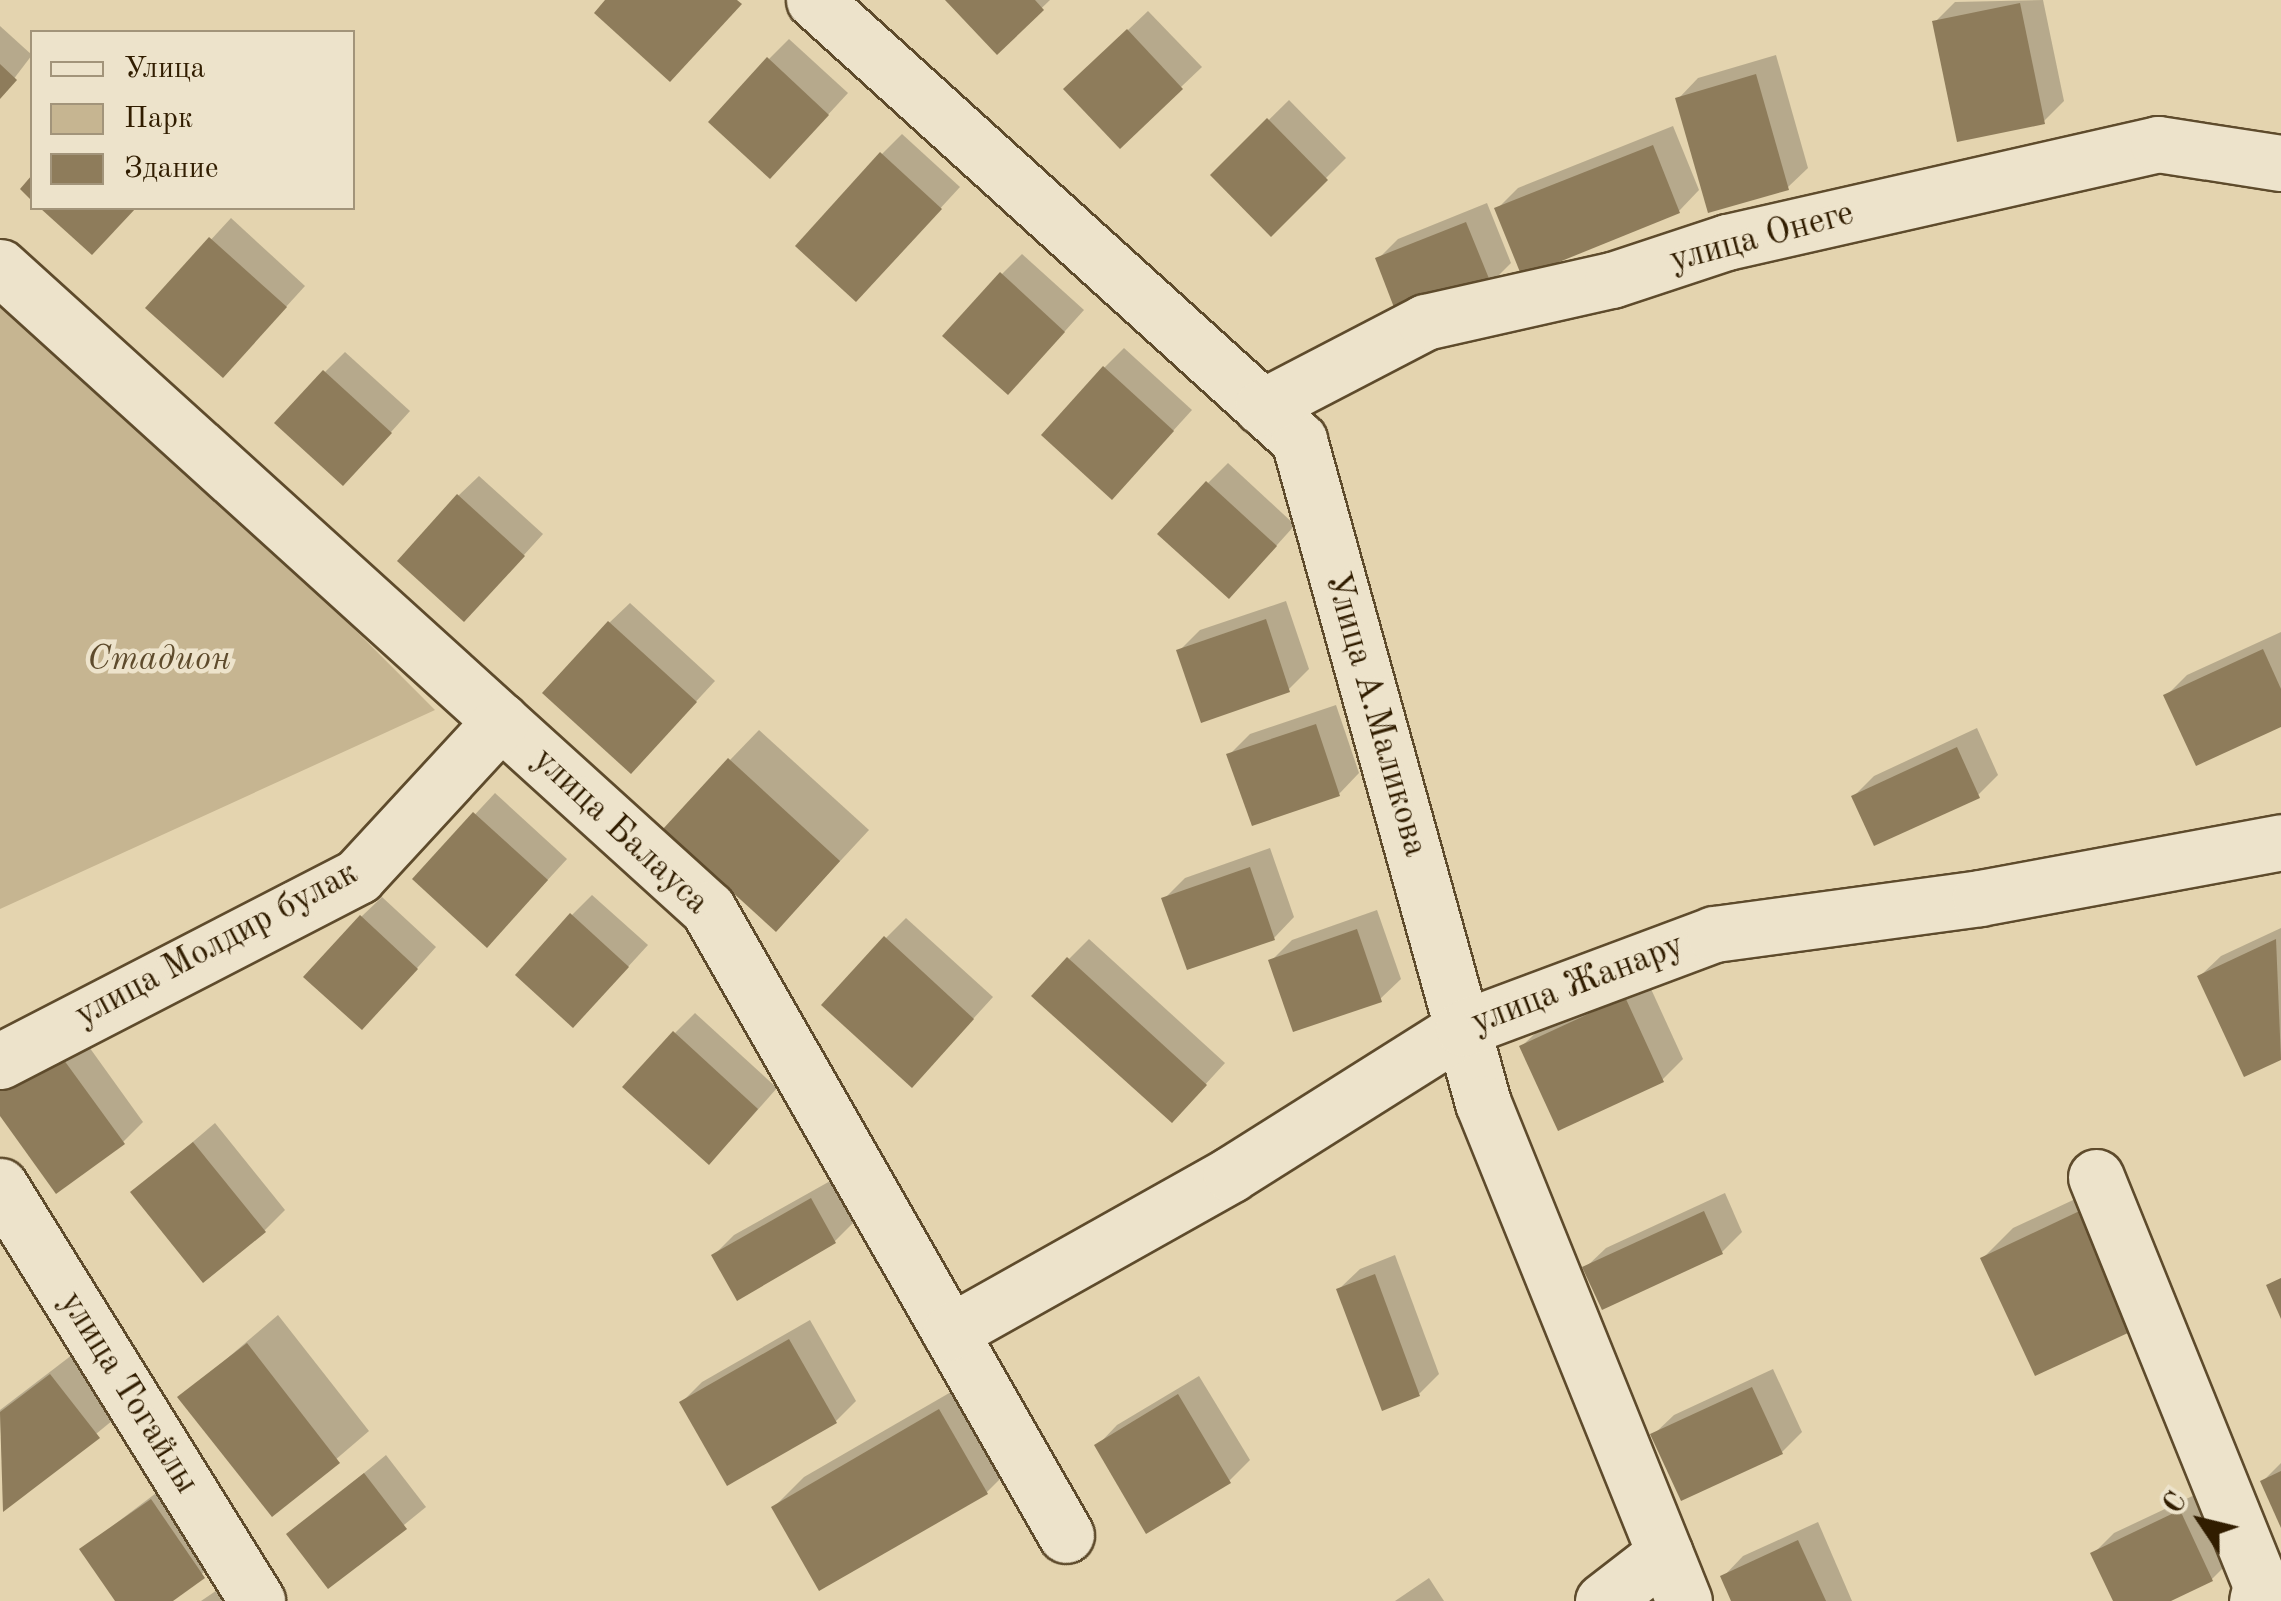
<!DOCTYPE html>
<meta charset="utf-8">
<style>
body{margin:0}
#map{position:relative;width:2281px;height:1601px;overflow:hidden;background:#e4d4af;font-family:"Old Standard TT",serif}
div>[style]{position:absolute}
.green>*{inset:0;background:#c6b591}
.shadow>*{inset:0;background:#0003}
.building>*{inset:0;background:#8e7c5b}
.roads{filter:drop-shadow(2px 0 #5e4b2c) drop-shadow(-2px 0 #5e4b2c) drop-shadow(0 2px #5e4b2c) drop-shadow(0 -2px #5e4b2c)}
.minor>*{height:55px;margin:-27.5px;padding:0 27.5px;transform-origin:27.5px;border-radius:27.5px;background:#ede3cb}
span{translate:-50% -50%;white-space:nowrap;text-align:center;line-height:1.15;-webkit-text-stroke:9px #ede3cb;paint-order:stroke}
.street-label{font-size:35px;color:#311d00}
.park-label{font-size:35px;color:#5e4b2c;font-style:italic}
.legend{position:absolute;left:30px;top:30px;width:325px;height:180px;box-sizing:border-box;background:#ede3cb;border:2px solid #a2947a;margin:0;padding:12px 18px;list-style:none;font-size:30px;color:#311d00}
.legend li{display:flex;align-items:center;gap:20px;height:50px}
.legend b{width:50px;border:2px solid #a2947a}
.north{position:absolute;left:2151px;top:1471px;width:100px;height:100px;-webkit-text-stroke:8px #ede3cb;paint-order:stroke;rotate:305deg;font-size:28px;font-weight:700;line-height:40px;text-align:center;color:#311d00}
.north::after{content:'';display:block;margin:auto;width:35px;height:45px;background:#311d00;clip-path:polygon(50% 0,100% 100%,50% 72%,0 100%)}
</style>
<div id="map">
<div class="green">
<div style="clip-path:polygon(0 274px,435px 710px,0 909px)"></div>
</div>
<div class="shadow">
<div style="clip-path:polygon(949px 0,1050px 0,997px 51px)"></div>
<div style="clip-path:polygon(2043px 0,2064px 101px,2043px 122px,1935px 22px,1955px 2px)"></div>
<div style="clip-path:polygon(1148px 11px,1202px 67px,1120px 145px,1087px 69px)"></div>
<div style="clip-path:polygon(0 26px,32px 55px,0 97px)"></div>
<div style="clip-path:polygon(789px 39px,848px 93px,790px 156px,769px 59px)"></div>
<div style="clip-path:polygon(1776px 55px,1808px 168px,1787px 188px,1678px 99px,1698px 78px)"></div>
<div style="clip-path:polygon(1289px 100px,1346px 158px,1271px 233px,1213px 175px)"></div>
<div style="clip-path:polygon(1673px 126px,1699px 190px,1679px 211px,1497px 209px,1518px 188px)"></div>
<div style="clip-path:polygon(902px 134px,960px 187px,876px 278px,882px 154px)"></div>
<div style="clip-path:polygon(1487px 203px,1511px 263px,1490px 284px,1378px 259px,1398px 239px)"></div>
<div style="clip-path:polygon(231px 218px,305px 286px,243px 354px,149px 307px)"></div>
<div style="clip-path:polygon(1022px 254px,1084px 310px,1028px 372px,1002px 274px)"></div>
<div style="clip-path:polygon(1124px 348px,1192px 410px,1132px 476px,1104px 368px)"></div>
<div style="clip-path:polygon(345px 352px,410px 411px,363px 463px,325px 372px)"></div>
<div style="clip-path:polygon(1228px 463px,1295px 525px,1249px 576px,1208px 483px)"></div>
<div style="clip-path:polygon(479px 476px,543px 534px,484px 599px,458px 496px)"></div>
<div style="clip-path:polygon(1286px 601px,1309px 669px,1288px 690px,1179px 651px,1200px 630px)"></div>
<div style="clip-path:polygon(630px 603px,715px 681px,651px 750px,609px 623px)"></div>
<div style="clip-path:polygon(2281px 632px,2281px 724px,2166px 696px,2187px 675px)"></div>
<div style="clip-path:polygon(1336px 705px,1359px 773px,1339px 794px,1229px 755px,1250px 734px)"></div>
<div style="clip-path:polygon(1977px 728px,1998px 775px,1978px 795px,1854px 796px,1874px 776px)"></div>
<div style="clip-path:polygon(759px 730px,869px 830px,805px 899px,730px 760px)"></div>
<div style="clip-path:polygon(495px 793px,567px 859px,507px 924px,415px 879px)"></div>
<div style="clip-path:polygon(1270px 848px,1294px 917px,1274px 938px,1164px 899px,1185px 878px)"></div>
<div style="clip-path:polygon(592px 895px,648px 945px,593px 1005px,572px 915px)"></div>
<div style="clip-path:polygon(382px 897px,436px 947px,382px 1007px,361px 917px)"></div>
<div style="clip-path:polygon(1377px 910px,1401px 979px,1380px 999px,1271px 961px,1292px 940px)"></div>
<div style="clip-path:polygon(906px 918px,993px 997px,932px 1064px,886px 938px)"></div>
<div style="clip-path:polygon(2281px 928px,2281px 1058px,2245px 1074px,2200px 976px,2221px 956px)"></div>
<div style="clip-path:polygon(1089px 939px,1225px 1063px,1192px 1099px,1069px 959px)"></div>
<div style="clip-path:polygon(1646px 978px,1683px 1059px,1662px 1080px,1522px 1046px,1543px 1026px)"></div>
<div style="clip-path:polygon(695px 1013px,777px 1088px,729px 1142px,675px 1033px)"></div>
<div style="clip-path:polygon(74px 1026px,143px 1122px,123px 1142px,0 1112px)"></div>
<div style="clip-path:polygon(215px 1123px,285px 1210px,264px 1231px,134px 1192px)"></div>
<div style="clip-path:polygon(2118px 1179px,2172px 1294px,1983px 1258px,2013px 1228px)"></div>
<div style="clip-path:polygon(832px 1180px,855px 1221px,835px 1241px,714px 1255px,734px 1235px)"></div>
<div style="clip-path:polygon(1725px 1193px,1742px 1232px,1722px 1252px,1585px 1268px,1606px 1248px)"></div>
<div style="clip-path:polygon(1395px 1255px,1439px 1374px,1419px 1394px,1339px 1289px,1360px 1269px)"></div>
<div style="clip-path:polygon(278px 1315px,369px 1431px,272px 1514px,181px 1398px)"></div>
<div style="clip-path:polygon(810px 1320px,856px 1401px,836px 1421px,682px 1402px,702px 1382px)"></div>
<div style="clip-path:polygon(72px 1355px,118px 1416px,4px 1509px,0 1410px)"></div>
<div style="clip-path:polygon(1773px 1369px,1802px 1432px,1782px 1452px,1653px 1435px,1674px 1415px)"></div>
<div style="clip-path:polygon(1199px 1376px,1250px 1460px,1229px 1481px,1097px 1446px,1117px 1425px)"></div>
<div style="clip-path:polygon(970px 1381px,1017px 1462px,987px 1492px,774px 1507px,804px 1477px)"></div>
<div style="clip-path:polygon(386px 1455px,426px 1507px,329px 1586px,290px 1534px)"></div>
<div style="clip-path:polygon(2281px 1463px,2281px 1522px,2263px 1481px)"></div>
<div style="clip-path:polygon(172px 1481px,224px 1556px,168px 1601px,118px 1601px,82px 1549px)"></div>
<div style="clip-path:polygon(2201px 1492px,2232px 1559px,2212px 1579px,2165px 1601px,2115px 1601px,2094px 1553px,2114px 1533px)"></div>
<div style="clip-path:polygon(1818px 1522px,1852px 1601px,1734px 1601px,1723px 1577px,1743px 1556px)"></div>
<div style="clip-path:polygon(254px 1565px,278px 1601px,201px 1601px)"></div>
<div style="clip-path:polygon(1429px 1578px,1444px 1601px,1395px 1601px)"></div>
</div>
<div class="building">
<div style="clip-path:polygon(605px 0,737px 0,742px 4px,670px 82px,594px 13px)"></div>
<div style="clip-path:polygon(945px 0,1035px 0,1044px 10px,997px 55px)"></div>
<div style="clip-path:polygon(2020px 3px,2045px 124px,1957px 142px,1932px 21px)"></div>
<div style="clip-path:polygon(1127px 29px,1183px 89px,1120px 149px,1063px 89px)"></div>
<div style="clip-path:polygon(767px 57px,829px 115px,770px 179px,708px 122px)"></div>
<div style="clip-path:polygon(0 64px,17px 80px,0 99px)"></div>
<div style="clip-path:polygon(1756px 74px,1789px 190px,1708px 213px,1675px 98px)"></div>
<div style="clip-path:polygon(1267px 118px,1328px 180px,1271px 237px,1210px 175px)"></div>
<div style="clip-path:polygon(1653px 145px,1680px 213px,1522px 277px,1494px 208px)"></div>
<div style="clip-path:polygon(880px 152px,942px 209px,856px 302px,795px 246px)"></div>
<div style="clip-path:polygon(32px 175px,32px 201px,20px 189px)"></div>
<div style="clip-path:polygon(40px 208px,136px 208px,92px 255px)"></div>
<div style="clip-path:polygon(1466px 222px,1492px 286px,1400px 323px,1375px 258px)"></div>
<div style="clip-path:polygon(209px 237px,287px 307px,223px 378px,145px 308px)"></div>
<div style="clip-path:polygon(1000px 272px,1065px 332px,1008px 395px,942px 336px)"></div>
<div style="clip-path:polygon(1103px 366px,1174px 431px,1112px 500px,1041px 435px)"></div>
<div style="clip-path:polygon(323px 370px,392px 433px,343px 486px,274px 423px)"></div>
<div style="clip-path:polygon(1206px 481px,1277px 546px,1229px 599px,1157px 534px)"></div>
<div style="clip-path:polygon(457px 494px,525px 556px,464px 622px,397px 561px)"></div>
<div style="clip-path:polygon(1266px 619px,1290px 692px,1201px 723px,1176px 650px)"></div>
<div style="clip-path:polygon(608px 621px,697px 702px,631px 774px,542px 693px)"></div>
<div style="clip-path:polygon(2263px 649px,2281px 689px,2281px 727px,2196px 766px,2163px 695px)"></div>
<div style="clip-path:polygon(1316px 724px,1340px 796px,1252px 826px,1226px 754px)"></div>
<div style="clip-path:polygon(1957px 747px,1980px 798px,1874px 846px,1851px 796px)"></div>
<div style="clip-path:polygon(728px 758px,840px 861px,776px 932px,663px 829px)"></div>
<div style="clip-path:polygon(473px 812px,548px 880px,487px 948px,412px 879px)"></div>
<div style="clip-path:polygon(1250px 867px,1275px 940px,1187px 970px,1161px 898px)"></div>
<div style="clip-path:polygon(570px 913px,629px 967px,573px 1028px,515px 975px)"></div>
<div style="clip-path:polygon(360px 915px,418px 969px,362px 1030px,303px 977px)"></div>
<div style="clip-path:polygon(1357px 929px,1382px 1002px,1293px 1032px,1268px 960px)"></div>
<div style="clip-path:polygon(884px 936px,974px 1019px,912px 1088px,821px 1005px)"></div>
<div style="clip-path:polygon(2276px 939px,2281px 1060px,2244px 1077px,2197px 976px)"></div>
<div style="clip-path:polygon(1067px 957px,1207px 1085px,1172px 1123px,1031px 996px)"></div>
<div style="clip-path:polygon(1625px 997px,1664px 1082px,1558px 1131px,1519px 1046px)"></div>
<div style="clip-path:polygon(673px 1031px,758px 1109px,709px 1165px,622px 1087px)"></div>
<div style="clip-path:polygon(53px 1045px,125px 1144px,56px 1194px,0 1116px,0 1083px)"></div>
<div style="clip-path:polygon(193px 1142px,266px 1232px,203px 1283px,130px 1192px)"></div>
<div style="clip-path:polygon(811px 1198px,836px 1243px,737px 1301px,711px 1255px)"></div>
<div style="clip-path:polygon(2088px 1207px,2143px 1326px,2035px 1376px,1980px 1258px)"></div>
<div style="clip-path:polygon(1704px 1211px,1723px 1254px,1602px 1310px,1582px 1267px)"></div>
<div style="clip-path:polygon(1375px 1274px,1420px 1396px,1382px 1411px,1336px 1289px)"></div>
<div style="clip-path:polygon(2281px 1278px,2281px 1319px,2266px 1285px)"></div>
<div style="clip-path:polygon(789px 1339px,837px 1423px,727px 1486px,679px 1402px)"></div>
<div style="clip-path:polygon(247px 1343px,340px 1463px,272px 1517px,177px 1397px)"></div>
<div style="clip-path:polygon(50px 1374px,100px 1438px,3px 1512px,0 1412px)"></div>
<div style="clip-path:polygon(1752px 1387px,1783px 1454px,1681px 1501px,1650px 1434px)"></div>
<div style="clip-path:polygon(1178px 1394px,1231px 1483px,1146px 1534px,1094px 1445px)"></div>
<div style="clip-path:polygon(939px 1409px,988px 1494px,819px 1591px,771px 1507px)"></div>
<div style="clip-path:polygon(2281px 1471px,2281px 1528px,2260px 1481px)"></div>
<div style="clip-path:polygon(364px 1473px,407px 1529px,328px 1589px,286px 1534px)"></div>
<div style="clip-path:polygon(151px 1499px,205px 1578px,173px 1601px,115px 1601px,79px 1549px)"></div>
<div style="clip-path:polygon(2180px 1510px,2213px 1581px,2171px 1601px,2113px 1601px,2090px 1553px)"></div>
<div style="clip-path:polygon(1798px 1540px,1826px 1601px,1731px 1601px,1720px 1576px)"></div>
</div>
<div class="roads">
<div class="minor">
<div style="left:814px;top:0;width:655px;rotate:42.21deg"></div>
<div style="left:1299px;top:440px;width:688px;rotate:74.49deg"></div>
<div style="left:1483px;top:1103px;width:537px;rotate:68.02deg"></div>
<div style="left:0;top:267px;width:956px;rotate:42.2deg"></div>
<div style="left:708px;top:909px;width:721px;rotate:60.24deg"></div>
<div style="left:1262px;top:407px;width:184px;rotate:-27.5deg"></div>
<div style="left:1425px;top:322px;width:192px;rotate:-12.7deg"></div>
<div style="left:1612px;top:280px;width:121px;rotate:-18.3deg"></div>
<div style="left:1727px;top:242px;width:442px;rotate:-12.8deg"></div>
<div style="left:2158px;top:144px;width:124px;rotate:8.8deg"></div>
<div style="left:0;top:1061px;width:403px;rotate:-27.3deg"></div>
<div style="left:358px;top:876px;width:211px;rotate:-47.3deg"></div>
<div style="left:2096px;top:1177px;width:440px;rotate:68deg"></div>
<div style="left:2261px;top:1585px;width:16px;rotate:104deg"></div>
<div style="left:0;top:1186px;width:488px;rotate:58.2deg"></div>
<div style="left:950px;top:1332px;width:322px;rotate:-29.3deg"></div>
<div style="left:1231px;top:1174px;width:274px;rotate:-32.2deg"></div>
<div style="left:1463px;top:1028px;width:268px;rotate:-20.5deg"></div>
<div style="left:1714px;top:934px;width:268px;rotate:-7.7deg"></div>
<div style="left:1980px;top:898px;width:306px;rotate:-10.5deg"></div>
<div style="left:1603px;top:1601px;width:78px;rotate:-37.7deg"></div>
</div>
</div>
<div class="street-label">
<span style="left:1762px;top:238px;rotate:-15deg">улица Онеге</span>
<span style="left:1375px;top:715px;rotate:74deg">Улица А.Маликова</span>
<span style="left:620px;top:832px;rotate:43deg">улица Балауса</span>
<span style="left:217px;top:945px;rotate:-28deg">улица Молдир булак</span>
<span style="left:1578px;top:985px;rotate:-21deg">улица Жанару</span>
<span style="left:128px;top:1393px;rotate:58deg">улица Тогайлы</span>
</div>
<div class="park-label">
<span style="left:159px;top:660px">Стадион</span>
</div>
<ul class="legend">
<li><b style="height:12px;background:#ede3cb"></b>Улица</li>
<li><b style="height:28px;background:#c6b591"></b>Парк</li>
<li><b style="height:28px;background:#8e7c5b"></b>Здание</li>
</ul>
<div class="north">С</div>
</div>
